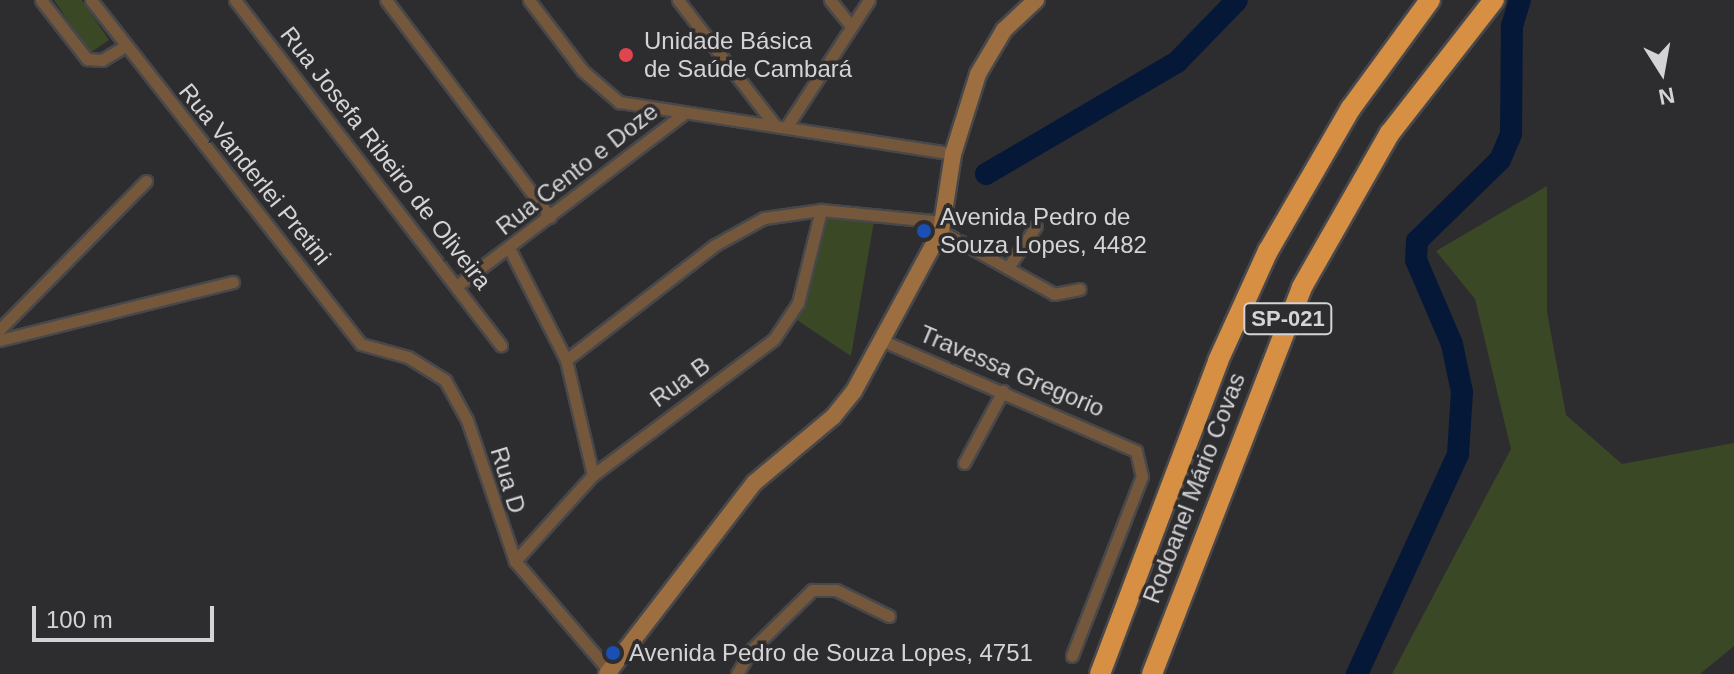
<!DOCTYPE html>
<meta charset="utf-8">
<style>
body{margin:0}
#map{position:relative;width:1734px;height:674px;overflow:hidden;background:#2d2d30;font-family:Helvetica,sans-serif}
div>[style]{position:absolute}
.green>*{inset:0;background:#3b4826}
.river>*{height:22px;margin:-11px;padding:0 11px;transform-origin:11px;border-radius:11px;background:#061837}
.roads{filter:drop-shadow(2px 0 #48484b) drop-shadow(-2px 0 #48484b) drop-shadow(0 2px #48484b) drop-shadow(0 -2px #48484b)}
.street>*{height:11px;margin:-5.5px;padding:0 5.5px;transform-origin:5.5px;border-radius:5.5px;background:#75583c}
.secondary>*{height:16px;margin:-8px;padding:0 8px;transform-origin:8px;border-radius:8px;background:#9d6f40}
.highway>*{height:20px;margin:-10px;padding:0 10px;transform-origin:10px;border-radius:10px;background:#d78f43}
.dots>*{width:22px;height:22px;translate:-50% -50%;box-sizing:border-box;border:4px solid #2d2d30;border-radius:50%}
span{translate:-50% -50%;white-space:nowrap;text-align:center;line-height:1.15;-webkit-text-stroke:7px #2d2d30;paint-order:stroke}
.shield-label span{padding:2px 6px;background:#2d2d30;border:2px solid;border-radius:6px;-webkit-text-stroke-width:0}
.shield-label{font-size:22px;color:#d4d4d6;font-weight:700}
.poi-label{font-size:24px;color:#d4d4d6}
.left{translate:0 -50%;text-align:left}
.street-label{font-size:24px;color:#d4d4d6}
.north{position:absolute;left:1622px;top:32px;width:80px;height:80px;-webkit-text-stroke:6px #2d2d30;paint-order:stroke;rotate:169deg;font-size:22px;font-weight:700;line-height:32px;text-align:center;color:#d4d4d6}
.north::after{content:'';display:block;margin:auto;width:28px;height:36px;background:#d4d4d6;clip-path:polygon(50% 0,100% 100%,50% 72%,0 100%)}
.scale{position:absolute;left:32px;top:606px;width:182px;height:36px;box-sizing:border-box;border:4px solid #d4d4d6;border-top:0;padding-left:10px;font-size:24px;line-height:28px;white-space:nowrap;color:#d4d4d6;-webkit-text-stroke:6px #2d2d30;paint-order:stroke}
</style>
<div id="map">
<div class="green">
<div style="clip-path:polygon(54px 0,82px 0,109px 40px,90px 53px)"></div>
<div style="clip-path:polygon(1547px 186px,1547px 312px,1566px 415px,1622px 464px,1734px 443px,1734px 646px,1700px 674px,1392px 674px,1511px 449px,1475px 299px,1436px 251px)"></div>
<div style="clip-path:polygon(827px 217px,874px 221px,851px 356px,797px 320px)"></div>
</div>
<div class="river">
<div style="left:986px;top:174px;width:221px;rotate:-30.4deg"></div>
<div style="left:1177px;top:62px;width:86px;rotate:-45.9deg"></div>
<div style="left:1357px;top:674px;width:242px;rotate:-65.3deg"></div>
<div style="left:1458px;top:454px;width:62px;rotate:-86.3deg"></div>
<div style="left:1462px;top:392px;width:49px;rotate:-101.8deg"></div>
<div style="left:1452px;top:344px;width:91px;rotate:-113.2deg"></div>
<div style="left:1416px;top:260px;width:19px;rotate:-87deg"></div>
<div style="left:1417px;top:241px;width:116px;rotate:-44.3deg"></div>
<div style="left:1500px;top:160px;width:28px;rotate:-67deg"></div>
<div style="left:1511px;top:134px;width:108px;rotate:-89.5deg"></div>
<div style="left:1512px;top:26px;width:27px;rotate:-73deg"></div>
</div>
<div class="roads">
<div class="street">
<div style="left:41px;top:0;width:75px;rotate:52.1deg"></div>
<div style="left:87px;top:59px;width:15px;rotate:4deg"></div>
<div style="left:102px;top:60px;width:27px;rotate:-31deg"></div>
<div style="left:91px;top:0;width:437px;rotate:51.9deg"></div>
<div style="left:361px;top:344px;width:49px;rotate:15.5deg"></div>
<div style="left:408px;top:357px;width:44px;rotate:31.9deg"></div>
<div style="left:445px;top:380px;width:46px;rotate:61.2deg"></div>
<div style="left:467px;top:420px;width:149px;rotate:71.2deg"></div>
<div style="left:515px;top:561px;width:149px;rotate:49.4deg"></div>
<div style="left:235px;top:0;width:436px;rotate:52.4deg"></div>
<div style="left:386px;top:0;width:272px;rotate:52.9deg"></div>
<div style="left:529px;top:0;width:89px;rotate:52.7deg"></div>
<div style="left:583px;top:71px;width:48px;rotate:40.7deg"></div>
<div style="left:619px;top:102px;width:338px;rotate:8.8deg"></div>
<div style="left:678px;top:0;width:157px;rotate:52.3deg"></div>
<div style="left:830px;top:0;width:32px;rotate:51deg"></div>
<div style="left:787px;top:126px;width:150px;rotate:-56.9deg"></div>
<div style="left:941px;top:231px;width:129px;rotate:29.1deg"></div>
<div style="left:1054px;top:294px;width:26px;rotate:-11deg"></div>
<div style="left:510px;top:250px;width:123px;rotate:63deg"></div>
<div style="left:566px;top:360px;width:118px;rotate:76.8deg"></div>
<div style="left:1009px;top:266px;width:48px;rotate:-56deg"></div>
<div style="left:458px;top:285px;width:283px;rotate:-37.2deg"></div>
<div style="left:0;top:329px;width:208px;rotate:-45.4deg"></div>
<div style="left:0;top:340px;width:240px;rotate:-14deg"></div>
<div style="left:881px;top:340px;width:278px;rotate:23.5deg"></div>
<div style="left:1136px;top:451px;width:26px;rotate:77deg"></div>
<div style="left:1142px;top:476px;width:193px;rotate:111.3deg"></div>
<div style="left:566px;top:360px;width:188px;rotate:-37.7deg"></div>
<div style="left:715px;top:245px;width:56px;rotate:-28.9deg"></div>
<div style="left:764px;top:218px;width:58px;rotate:-8deg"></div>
<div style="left:821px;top:210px;width:123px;rotate:5.6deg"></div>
<div style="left:964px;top:463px;width:82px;rotate:-61.6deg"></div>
<div style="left:515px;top:561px;width:116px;rotate:-47.8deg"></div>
<div style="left:593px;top:475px;width:226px;rotate:-36.9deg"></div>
<div style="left:774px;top:339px;width:43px;rotate:-56.3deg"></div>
<div style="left:798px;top:303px;width:96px;rotate:-76.1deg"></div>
<div style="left:737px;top:674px;width:28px;rotate:-60deg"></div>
<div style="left:751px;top:650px;width:86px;rotate:-44.5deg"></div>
<div style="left:812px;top:590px;width:24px"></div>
<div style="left:836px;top:590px;width:59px;rotate:26.1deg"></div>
</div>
<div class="secondary">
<div style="left:607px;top:674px;width:241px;rotate:-52.4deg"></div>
<div style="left:754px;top:483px;width:103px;rotate:-39.9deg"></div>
<div style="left:833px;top:417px;width:33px;rotate:-51deg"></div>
<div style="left:854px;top:391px;width:182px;rotate:-61.5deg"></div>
<div style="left:941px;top:231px;width:78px;rotate:-81.1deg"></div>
<div style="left:953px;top:154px;width:84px;rotate:-72.6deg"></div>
<div style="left:978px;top:74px;width:51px;rotate:-59.4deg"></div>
<div style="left:1004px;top:30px;width:44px;rotate:-43.2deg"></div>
</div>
<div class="highway">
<div style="left:1100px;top:674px;width:335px;rotate:-69.3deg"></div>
<div style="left:1218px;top:361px;width:121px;rotate:-65.6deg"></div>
<div style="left:1268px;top:251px;width:165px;rotate:-59.9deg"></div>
<div style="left:1351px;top:108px;width:134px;rotate:-53.8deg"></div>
<div style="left:1152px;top:674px;width:415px;rotate:-68.8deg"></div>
<div style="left:1302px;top:287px;width:177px;rotate:-60.3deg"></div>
<div style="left:1390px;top:133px;width:169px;rotate:-52deg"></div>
</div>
</div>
<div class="dots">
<div style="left:626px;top:55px;background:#e0444e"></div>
<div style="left:924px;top:231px;background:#1a4fb4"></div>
<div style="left:613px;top:653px;background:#1a4fb4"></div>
</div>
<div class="shield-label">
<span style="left:1288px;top:319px">SP-021</span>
</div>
<div class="poi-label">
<span class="left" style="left:644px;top:55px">Unidade Básica<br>de Saúde Cambará</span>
<span class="left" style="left:940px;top:231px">Avenida Pedro de<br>Souza Lopes, 4482</span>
<span class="left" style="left:629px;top:653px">Avenida Pedro de Souza Lopes, 4751</span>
</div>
<div class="street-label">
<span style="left:386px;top:158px;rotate:52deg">Rua Josefa Ribeiro de Oliveira</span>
<span style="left:577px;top:169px;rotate:-38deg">Rua Cento e Doze</span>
<span style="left:255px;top:174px;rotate:51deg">Rua Vanderlei Pretini</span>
<span style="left:1012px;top:371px;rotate:23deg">Travessa Gregorio</span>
<span style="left:680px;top:382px;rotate:-36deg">Rua B</span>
<span style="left:508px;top:480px;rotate:73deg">Rua D</span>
<span style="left:1194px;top:488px;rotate:-69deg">Rodoanel Mário Covas</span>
</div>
<div class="north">N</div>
<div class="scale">100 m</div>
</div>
